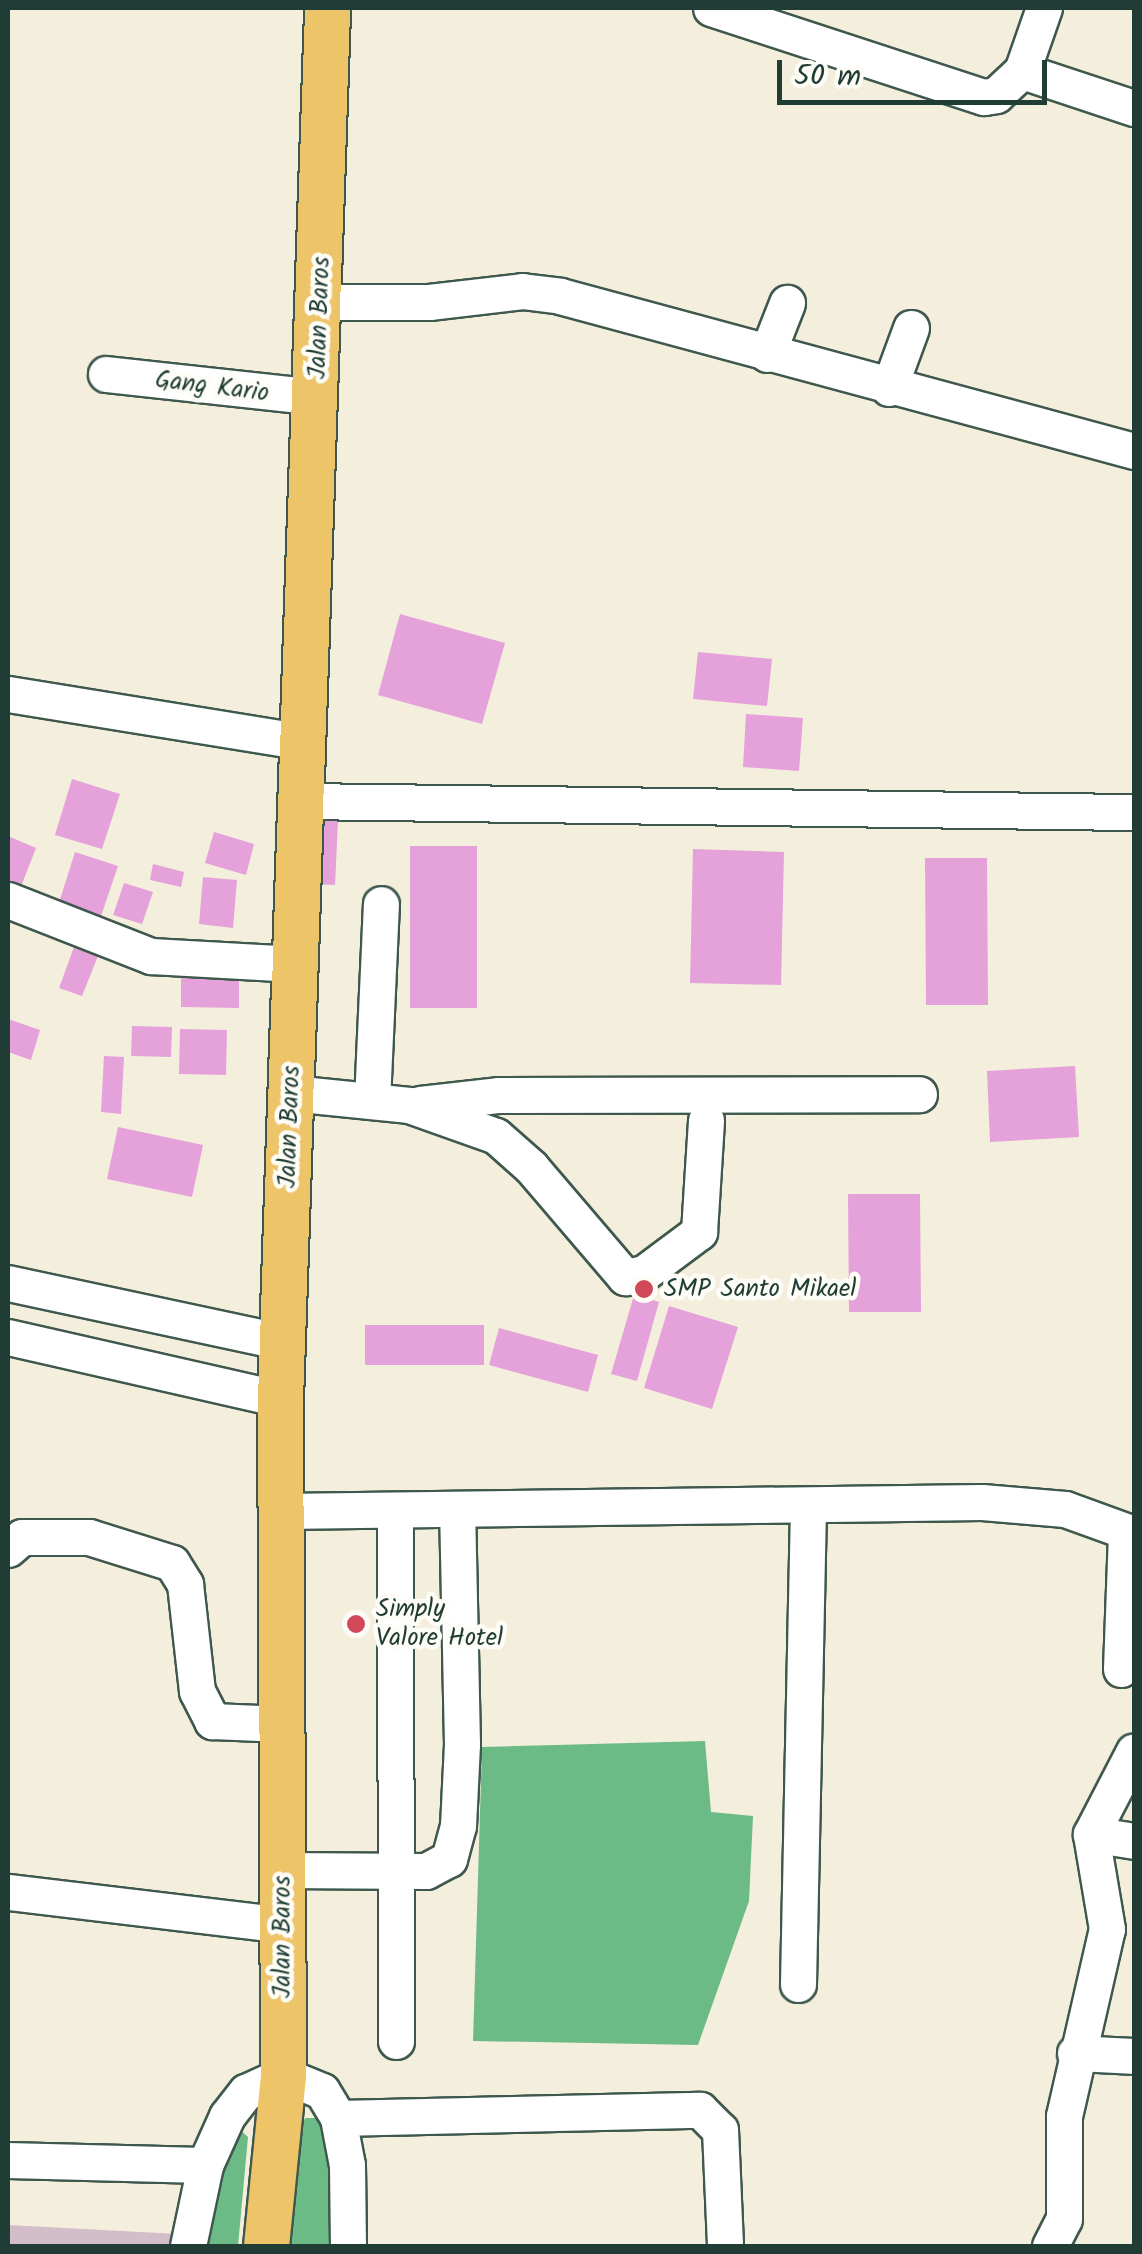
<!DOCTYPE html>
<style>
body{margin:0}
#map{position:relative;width:1142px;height:2254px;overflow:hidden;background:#f4efdc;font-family:Kalam,sans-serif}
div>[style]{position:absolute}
.industrial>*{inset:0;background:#d2bdc8}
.forest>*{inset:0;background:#6cbb86}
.building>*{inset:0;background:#e4a1da}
.roads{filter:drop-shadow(2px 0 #3f584d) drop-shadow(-2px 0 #3f584d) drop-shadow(0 2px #3f584d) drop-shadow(0 -2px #3f584d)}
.minor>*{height:35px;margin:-17.5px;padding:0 17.5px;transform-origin:17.5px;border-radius:17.5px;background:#fff}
.major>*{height:45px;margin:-22.5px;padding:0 22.5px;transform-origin:22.5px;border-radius:22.5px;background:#eec469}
.dots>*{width:28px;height:28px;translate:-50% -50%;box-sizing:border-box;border:5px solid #fdfcf7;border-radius:50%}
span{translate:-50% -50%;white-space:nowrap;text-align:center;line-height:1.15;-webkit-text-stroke:9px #fdfcf7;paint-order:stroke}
.street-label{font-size:25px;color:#1f3d34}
.poi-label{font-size:25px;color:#1f3d34}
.left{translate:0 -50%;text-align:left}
.frame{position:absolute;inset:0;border:10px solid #1f3d34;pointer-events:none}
.scale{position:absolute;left:777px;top:60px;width:270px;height:45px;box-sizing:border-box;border:5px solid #1f3d34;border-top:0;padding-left:12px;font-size:30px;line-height:35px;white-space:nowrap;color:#1f3d34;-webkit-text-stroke:8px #fdfcf7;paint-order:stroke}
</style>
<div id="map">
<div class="industrial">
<div style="clip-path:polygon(8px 2225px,198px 2235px,195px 2246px,8px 2246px)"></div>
</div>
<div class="forest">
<div style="clip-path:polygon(705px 1741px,711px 1812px,753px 1816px,749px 1901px,698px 2045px,473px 2041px,482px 1747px)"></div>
<div style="clip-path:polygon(306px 2118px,317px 2118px,334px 2137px,334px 2246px,286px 2246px,296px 2126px)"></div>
<div style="clip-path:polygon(237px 2127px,248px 2137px,238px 2246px,203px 2246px,223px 2149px)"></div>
</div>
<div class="building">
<div style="clip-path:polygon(400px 614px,505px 643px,482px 724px,378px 695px)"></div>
<div style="clip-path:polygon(698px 652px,772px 659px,767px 706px,693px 699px)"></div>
<div style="clip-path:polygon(746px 714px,803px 718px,799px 771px,743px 767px)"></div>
<div style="clip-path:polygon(72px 779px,120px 794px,102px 849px,55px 835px)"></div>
<div style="clip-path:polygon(317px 821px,338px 821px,335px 885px,315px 884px)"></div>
<div style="clip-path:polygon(214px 832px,254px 844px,246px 875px,205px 863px)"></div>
<div style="clip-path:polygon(8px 836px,36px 848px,20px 889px,8px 884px)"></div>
<div style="clip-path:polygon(410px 846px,477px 846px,477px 1008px,410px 1008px)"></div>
<div style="clip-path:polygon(693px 849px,784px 852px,781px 985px,690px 983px)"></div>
<div style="clip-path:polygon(75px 852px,118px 866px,99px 922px,57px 909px)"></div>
<div style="clip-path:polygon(925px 858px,987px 858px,988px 1005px,926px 1005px)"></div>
<div style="clip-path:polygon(153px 864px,184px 872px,181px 887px,150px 880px)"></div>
<div style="clip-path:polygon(203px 877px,237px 880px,233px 928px,199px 924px)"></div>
<div style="clip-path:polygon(124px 883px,153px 892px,142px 924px,113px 915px)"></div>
<div style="clip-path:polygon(74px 947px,98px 956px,82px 996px,59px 988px)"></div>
<div style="clip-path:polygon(181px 967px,239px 968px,239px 1008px,181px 1007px)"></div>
<div style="clip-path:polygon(8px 1019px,40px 1030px,31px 1060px,8px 1052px)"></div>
<div style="clip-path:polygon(132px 1026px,172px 1027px,171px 1057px,131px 1056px)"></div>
<div style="clip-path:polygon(180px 1029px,227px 1030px,226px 1075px,179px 1074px)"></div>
<div style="clip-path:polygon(104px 1056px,124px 1057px,121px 1114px,101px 1112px)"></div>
<div style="clip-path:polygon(1075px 1066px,1079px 1137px,990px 1142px,987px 1071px)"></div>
<div style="clip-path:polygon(118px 1127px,203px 1145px,192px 1197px,107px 1179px)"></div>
<div style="clip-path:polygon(848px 1194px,920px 1194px,921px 1312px,849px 1312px)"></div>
<div style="clip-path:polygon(634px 1295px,659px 1302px,637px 1381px,611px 1374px)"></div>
<div style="clip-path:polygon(669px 1306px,738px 1327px,712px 1409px,644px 1388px)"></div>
<div style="clip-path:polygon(365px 1325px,484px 1325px,484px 1365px,365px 1365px)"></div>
<div style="clip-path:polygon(499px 1328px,598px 1355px,588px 1392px,489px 1365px)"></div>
</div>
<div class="roads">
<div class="minor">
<div style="left:711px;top:8px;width:287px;rotate:18.1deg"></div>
<div style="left:984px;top:97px;width:12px;rotate:-9deg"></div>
<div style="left:996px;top:95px;width:35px;rotate:-43deg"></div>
<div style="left:1022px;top:71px;width:67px;rotate:-70.8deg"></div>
<div style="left:1022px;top:71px;width:118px;rotate:18.3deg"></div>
<div style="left:321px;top:302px;width:108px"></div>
<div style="left:429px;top:302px;width:94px;rotate:-6.7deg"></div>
<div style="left:522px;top:291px;width:38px;rotate:7deg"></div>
<div style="left:560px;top:296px;width:595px;rotate:15.11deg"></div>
<div style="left:767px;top:354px;width:55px;rotate:-68.6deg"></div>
<div style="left:106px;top:374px;width:212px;rotate:6.2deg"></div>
<div style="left:889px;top:388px;width:64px;rotate:-69.9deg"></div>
<div style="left:8px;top:694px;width:300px;rotate:9.2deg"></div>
<div style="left:301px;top:801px;width:833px;rotate:0.76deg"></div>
<div style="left:8px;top:900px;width:154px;rotate:21.4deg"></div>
<div style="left:151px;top:956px;width:145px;rotate:3.2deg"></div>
<div style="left:291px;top:1093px;width:119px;rotate:5.8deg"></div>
<div style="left:409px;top:1105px;width:92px;rotate:19.6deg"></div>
<div style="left:496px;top:1136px;width:47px;rotate:41.5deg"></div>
<div style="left:531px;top:1167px;width:145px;rotate:49.5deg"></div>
<div style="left:625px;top:1277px;width:19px;rotate:-12deg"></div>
<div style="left:644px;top:1273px;width:69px;rotate:-36.7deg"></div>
<div style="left:699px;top:1232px;width:112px;rotate:-86.4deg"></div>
<div style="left:372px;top:1101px;width:197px;rotate:-87.4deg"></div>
<div style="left:420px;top:1104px;width:80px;rotate:-6.5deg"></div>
<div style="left:499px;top:1095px;width:420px;rotate:-0.1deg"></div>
<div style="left:8px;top:1283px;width:281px;rotate:12.1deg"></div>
<div style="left:8px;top:1337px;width:279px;rotate:12.8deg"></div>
<div style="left:281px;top:1511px;width:701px;rotate:-0.74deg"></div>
<div style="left:982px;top:1502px;width:83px;rotate:4.8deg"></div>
<div style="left:1065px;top:1509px;width:73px;rotate:19.9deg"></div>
<div style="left:395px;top:1512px;width:529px;rotate:89.89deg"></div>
<div style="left:8px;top:1549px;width:18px;rotate:-41deg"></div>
<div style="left:22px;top:1537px;width:67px"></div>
<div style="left:89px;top:1537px;width:87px;rotate:17.4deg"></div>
<div style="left:172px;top:1563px;width:25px;rotate:58deg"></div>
<div style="left:185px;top:1584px;width:108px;rotate:83.6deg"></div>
<div style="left:197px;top:1691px;width:34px;rotate:63deg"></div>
<div style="left:212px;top:1721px;width:71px;rotate:2.4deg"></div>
<div style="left:1121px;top:1669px;width:137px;rotate:-87.9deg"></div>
<div style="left:1091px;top:1834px;width:44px;rotate:9.2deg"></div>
<div style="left:282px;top:1870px;width:144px;rotate:0.4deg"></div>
<div style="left:426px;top:1871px;width:26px;rotate:-28deg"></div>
<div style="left:449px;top:1859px;width:34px;rotate:-75deg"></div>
<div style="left:458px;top:1826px;width:82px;rotate:-87.2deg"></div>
<div style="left:462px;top:1744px;width:233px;rotate:-91.2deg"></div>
<div style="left:8px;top:1892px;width:277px;rotate:6.8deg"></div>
<div style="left:798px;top:1984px;width:475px;rotate:-88.8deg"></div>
<div style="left:1075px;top:2053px;width:59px;rotate:2.9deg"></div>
<div style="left:338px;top:2118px;width:362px;rotate:-1.3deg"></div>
<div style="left:700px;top:2110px;width:28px;rotate:45deg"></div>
<div style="left:720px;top:2130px;width:116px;rotate:87.5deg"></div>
<div style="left:8px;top:2160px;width:197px;rotate:1.5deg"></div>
<div style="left:188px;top:2246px;width:83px;rotate:-78.1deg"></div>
<div style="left:205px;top:2165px;width:54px;rotate:-65.8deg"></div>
<div style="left:227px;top:2116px;width:31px;rotate:-52deg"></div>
<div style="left:246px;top:2092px;width:41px;rotate:-24.7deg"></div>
<div style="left:283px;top:2075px;width:42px;rotate:22.3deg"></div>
<div style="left:322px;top:2091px;width:31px;rotate:59deg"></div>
<div style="left:338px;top:2118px;width:48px;rotate:79.2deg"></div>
<div style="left:347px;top:2165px;width:81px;rotate:89.3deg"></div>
<div style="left:1050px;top:2246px;width:30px;rotate:-63deg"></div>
<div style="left:1064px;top:2219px;width:103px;rotate:-90deg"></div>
<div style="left:1064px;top:2116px;width:192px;rotate:-77.1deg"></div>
<div style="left:1107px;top:1929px;width:96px;rotate:-99.6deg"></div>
<div style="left:1091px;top:1834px;width:93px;rotate:-62.6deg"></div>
</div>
<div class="major">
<div style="left:266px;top:2246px;width:172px;rotate:-84.3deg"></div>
<div style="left:283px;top:2075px;width:676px;rotate:-90.25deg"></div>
<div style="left:280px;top:1399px;width:1392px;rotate:-88.06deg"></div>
</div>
</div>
<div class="dots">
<div style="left:644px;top:1289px;background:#d1495b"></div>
<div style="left:356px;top:1624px;background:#d1495b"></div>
</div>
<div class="street-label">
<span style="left:320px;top:318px;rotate:-88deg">Jalan Baros</span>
<span style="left:212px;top:387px;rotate:7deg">Gang Kario</span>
<span style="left:290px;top:1127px;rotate:-88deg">Jalan Baros</span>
<span style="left:283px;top:1937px;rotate:-90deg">Jalan Baros</span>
</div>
<div class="poi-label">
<span class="left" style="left:664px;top:1289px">SMP Santo Mikael</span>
<span class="left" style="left:376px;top:1624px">Simply<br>Valore Hotel</span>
</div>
<div class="frame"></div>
<div class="scale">50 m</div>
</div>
